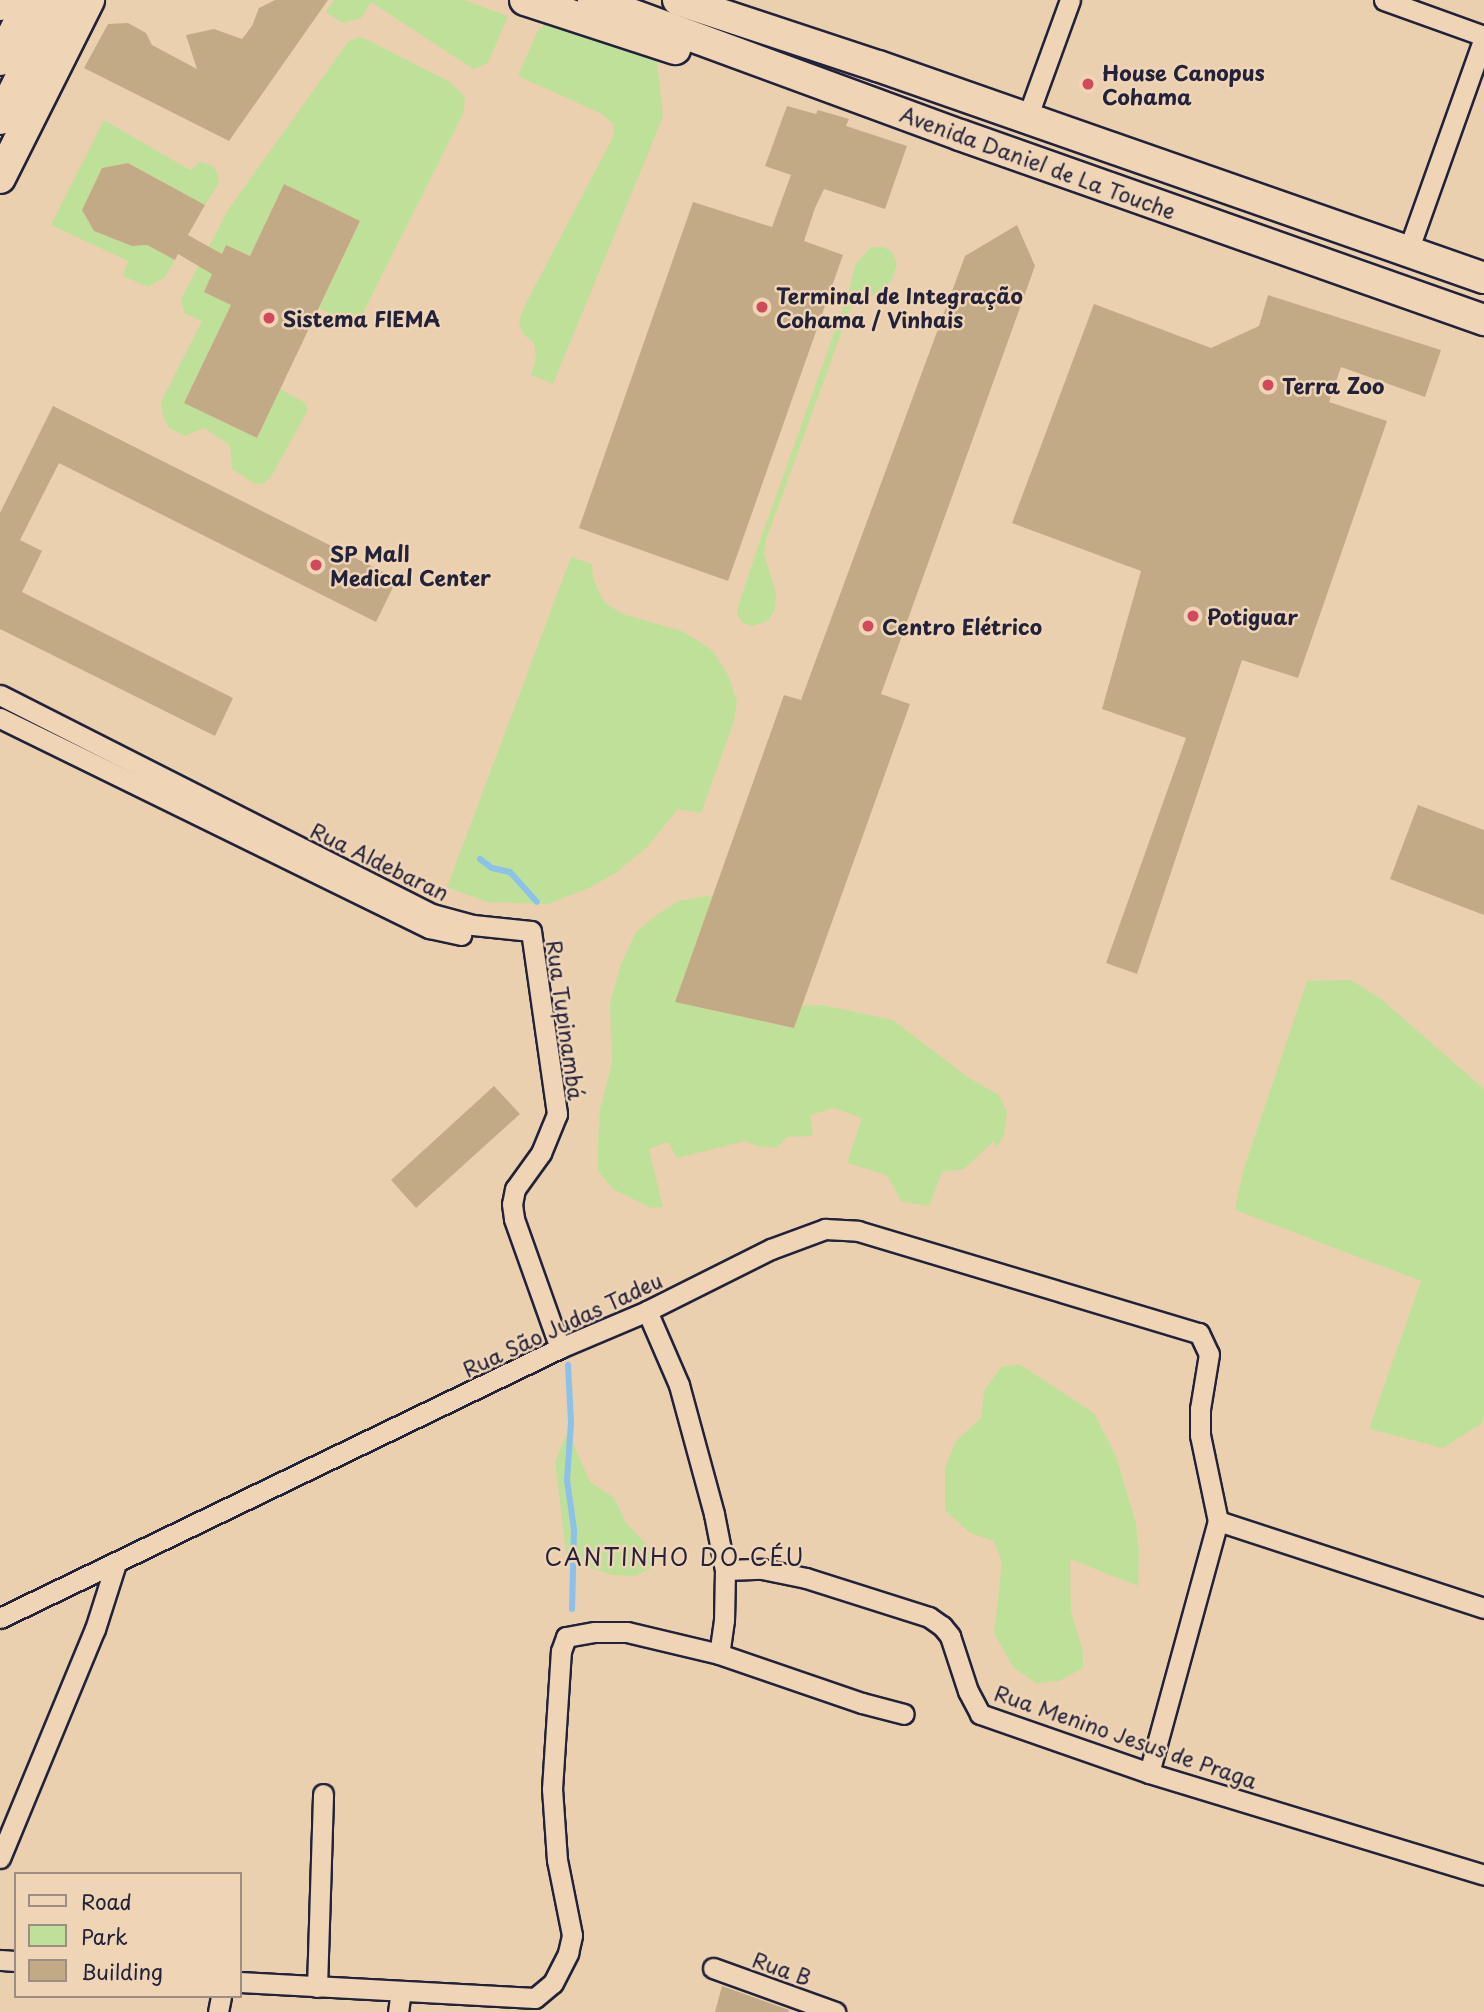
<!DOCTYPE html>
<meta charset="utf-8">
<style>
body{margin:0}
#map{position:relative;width:1484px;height:2012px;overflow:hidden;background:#ebd0af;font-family:"Playpen Sans",sans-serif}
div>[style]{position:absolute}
.green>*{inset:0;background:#bfe099}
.stream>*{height:6px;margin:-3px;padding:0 3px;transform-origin:3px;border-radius:3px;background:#8cc1e9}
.building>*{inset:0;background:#c3aa86}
.roads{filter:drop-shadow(2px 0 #22223b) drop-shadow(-2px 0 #22223b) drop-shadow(0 2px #22223b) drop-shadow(0 -2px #22223b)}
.minor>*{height:19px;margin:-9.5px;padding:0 9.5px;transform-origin:9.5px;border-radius:9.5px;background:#efd4b6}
.primary>*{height:30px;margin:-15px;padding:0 15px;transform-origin:15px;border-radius:15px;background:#efd4b6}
.dots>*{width:19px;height:19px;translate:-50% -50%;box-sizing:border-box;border:4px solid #efd4b6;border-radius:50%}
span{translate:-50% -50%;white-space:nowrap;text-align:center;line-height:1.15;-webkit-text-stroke:5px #efd4b6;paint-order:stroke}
.poi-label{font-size:21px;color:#22223b;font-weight:700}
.left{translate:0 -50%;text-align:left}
.street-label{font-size:21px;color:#22223b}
.neighbourhood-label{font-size:23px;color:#22223b;letter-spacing:2px}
.legend{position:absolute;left:14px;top:1872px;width:228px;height:126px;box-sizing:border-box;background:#efd4b6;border:2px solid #9d8d85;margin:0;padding:9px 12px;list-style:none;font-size:21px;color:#22223b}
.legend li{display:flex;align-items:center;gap:14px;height:35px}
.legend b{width:35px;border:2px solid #9d8d85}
</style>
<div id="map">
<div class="green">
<div style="clip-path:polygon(334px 0,463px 0,508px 16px,488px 63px,473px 69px,371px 2px,361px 18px,343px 23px,325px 12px)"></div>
<div style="clip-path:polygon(549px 20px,657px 61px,663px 117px,553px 384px,531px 375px,536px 359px,534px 343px,523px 334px,519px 323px,523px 309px,614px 135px,613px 124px,602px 114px,518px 76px,537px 32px)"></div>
<div style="clip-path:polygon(358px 37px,368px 40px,450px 82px,465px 97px,463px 114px,356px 327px,319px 308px,360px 221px,284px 184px,250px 256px,226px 245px,204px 291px,231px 305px,184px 403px,257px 438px,280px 389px,306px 403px,307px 412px,272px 475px,265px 483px,255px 484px,232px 469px,230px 445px,204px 428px,184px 436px,168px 427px,162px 413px,161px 402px,202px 321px,184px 313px,181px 299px,228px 210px,348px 42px)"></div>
<div style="clip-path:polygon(104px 120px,190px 170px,200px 162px,212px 165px,217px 172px,219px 183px,205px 205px,129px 163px,102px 168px,82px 210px,94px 231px,132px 246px,147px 245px,175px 260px,165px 277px,148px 287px,123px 276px,128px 261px,51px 225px)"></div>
<div style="clip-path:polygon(871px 247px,883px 247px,891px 251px,897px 263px,892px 280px,883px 289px,850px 309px,766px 540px,764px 554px,776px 593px,775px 609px,769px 620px,753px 626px,743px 623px,737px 615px,738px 607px,758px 546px,848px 294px,855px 265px)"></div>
<div style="clip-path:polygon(571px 557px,592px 564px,593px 578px,604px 602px,622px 614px,682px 631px,712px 650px,728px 675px,737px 701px,734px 721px,701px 813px,678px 809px,647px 847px,617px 872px,591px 887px,548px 904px,487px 902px,447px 887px)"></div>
<div style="clip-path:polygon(713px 895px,675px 1002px,793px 1028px,802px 1006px,823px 1005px,893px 1020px,969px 1078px,999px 1095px,1007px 1112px,1004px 1136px,996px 1148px,994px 1141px,964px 1169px,942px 1172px,929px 1206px,901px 1201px,887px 1175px,847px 1163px,862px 1118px,834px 1108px,810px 1115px,813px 1136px,787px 1137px,777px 1148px,757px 1146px,745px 1141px,677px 1158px,668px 1142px,649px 1149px,663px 1207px,651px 1208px,613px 1189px,598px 1171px,598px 1140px,600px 1109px,612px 1063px,610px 1002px,621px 964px,636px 932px,658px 914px,678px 901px)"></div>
<div style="clip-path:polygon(1351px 980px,1381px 999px,1484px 1089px,1484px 1415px,1482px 1423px,1443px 1448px,1369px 1429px,1421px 1281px,1235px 1210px,1243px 1171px,1307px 981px)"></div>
<div style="clip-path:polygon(1019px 1364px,1094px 1413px,1116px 1456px,1136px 1523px,1139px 1550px,1138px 1586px,1070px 1559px,1071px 1612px,1083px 1651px,1083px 1668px,1059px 1681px,1036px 1683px,1013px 1667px,994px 1633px,1002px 1562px,994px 1541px,970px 1533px,945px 1510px,945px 1468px,956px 1441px,981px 1418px,984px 1391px,1001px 1367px)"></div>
<div style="clip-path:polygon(568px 1431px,590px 1482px,614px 1498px,626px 1523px,651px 1549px,653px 1567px,635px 1576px,612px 1575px,567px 1560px,555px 1461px)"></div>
</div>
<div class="stream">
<div style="left:480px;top:859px;width:15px;rotate:37deg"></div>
<div style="left:492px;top:868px;width:18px;rotate:13deg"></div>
<div style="left:510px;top:872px;width:40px;rotate:48deg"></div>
<div style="left:568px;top:1365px;width:58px;rotate:87deg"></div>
<div style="left:571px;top:1423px;width:57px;rotate:94deg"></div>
<div style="left:567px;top:1480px;width:49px;rotate:81.9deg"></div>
<div style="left:574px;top:1529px;width:80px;rotate:91.4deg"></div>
</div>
<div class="building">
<div style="clip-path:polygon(275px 0,328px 0,229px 141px,84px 68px,108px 24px,128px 23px,146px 33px,152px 45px,197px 69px,186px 35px,214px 29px,242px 39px,252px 26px,259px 8px)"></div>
<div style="clip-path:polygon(787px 106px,816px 114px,818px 110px,849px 119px,846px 126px,907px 146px,885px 209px,824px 189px,815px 208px,804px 241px,843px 255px,728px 581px,579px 528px,693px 202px,772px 227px,791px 175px,765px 166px)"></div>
<div style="clip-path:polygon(128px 163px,205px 205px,188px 235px,222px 254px,226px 245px,250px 256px,284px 184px,360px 221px,257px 438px,184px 403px,231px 305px,204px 292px,212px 274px,178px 254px,175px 260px,147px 245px,132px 246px,94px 231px,82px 210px,102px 168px)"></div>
<div style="clip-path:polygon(1017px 225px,1035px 266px,881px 694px,910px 704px,794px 1028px,675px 1002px,784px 695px,801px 700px,965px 256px)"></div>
<div style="clip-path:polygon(1268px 295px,1441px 350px,1425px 397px,1341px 367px,1329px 402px,1387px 421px,1298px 678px,1242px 660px,1137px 974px,1106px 963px,1186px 738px,1102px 709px,1141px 571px,1012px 523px,1094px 304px,1211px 348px,1259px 326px)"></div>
<div style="clip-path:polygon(53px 406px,397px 579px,376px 622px,59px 463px,20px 540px,42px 551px,22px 592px,233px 698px,215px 736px,0 629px,0 513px)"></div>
<div style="clip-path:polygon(1418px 805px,1484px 830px,1484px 915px,1390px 879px)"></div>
<div style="clip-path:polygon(494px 1086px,520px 1114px,416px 1208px,391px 1180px)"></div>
<div style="clip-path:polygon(722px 1986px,789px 2010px,788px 2012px,715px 2012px)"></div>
</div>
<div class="roads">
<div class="minor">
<div style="left:1384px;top:0;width:106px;rotate:19.8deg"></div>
<div style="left:1027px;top:118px;width:126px;rotate:-70deg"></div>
<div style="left:1408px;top:251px;width:226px;rotate:-70.4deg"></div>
<div style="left:0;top:695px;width:484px;rotate:26.9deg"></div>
<div style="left:432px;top:914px;width:42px;rotate:15deg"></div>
<div style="left:473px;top:925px;width:58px;rotate:5.9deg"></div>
<div style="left:0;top:718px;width:478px;rotate:26.1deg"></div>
<div style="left:429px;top:928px;width:33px;rotate:12deg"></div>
<div style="left:531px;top:931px;width:185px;rotate:81.9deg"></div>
<div style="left:557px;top:1114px;width:42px;rotate:112.3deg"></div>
<div style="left:541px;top:1153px;width:44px;rotate:125.8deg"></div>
<div style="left:515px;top:1189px;width:15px;rotate:101deg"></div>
<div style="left:512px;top:1204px;width:15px;rotate:82deg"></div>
<div style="left:514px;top:1219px;width:137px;rotate:70.4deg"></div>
<div style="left:647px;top:1311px;width:81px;rotate:66.6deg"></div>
<div style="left:679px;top:1385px;width:134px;rotate:74.8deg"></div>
<div style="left:714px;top:1514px;width:57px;rotate:78.9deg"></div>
<div style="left:725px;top:1570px;width:50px;rotate:91.1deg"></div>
<div style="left:724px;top:1620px;width:34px;rotate:98deg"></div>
<div style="left:1218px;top:1521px;width:280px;rotate:18.1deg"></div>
<div style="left:725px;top:1570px;width:37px;rotate:-2deg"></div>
<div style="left:762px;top:1569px;width:45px;rotate:11.6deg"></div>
<div style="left:806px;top:1578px;width:129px;rotate:17.6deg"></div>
<div style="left:929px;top:1617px;width:16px;rotate:35deg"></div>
<div style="left:942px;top:1626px;width:13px;rotate:51deg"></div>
<div style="left:950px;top:1636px;width:58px;rotate:71.9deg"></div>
<div style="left:968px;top:1691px;width:26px;rotate:62deg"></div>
<div style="left:980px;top:1714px;width:179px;rotate:19.2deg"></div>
<div style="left:1149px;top:1773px;width:350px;rotate:16.9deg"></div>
<div style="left:0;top:1618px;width:622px;rotate:-25.74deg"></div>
<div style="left:560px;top:1348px;width:95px;rotate:-23deg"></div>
<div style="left:647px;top:1311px;width:139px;rotate:-26.6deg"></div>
<div style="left:771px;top:1249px;width:58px;rotate:-20.3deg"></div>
<div style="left:825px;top:1229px;width:33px;rotate:3deg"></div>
<div style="left:858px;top:1231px;width:356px;rotate:16.7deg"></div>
<div style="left:1199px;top:1333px;width:23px;rotate:65deg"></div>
<div style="left:1209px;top:1354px;width:56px;rotate:99.3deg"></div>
<div style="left:1200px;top:1409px;width:26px;rotate:90deg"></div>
<div style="left:1200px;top:1435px;width:88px;rotate:78.2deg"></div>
<div style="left:1149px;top:1773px;width:261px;rotate:-74.7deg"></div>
<div style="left:0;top:1858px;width:248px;rotate:-67.5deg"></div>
<div style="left:95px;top:1629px;width:69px;rotate:-72.3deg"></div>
<div style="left:0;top:1960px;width:16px;rotate:4deg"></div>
<div style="left:713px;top:1968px;width:130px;rotate:19.8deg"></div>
<div style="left:240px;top:1982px;width:295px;rotate:3.1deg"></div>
<div style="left:535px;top:1998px;width:23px;rotate:-40deg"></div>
<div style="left:553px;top:1983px;width:34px;rotate:-63deg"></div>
<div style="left:568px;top:1953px;width:18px;rotate:-77deg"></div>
<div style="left:572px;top:1935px;width:76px;rotate:-101.3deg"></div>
<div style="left:557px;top:1860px;width:71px;rotate:-94deg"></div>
<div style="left:552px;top:1789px;width:138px;rotate:-86.3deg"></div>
<div style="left:561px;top:1651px;width:15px;rotate:-70deg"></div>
<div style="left:566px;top:1637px;width:29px;rotate:-10deg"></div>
<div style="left:595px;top:1632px;width:32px"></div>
<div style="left:627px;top:1632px;width:95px;rotate:13.4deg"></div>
<div style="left:719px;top:1654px;width:151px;rotate:18.9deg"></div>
<div style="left:862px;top:1703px;width:43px;rotate:14.7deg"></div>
<div style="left:317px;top:1987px;width:193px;rotate:-88.2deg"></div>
<div style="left:218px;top:2012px;width:16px;rotate:-79deg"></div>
<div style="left:398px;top:2012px;width:21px;rotate:-82deg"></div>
</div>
<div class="primary">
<div style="left:525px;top:0;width:158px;rotate:18.1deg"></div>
<div style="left:593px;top:0;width:391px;rotate:20.2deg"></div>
<div style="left:960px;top:135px;width:556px;rotate:19.45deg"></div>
<div style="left:678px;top:0;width:211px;rotate:18.3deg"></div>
<div style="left:878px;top:66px;width:642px;rotate:19.28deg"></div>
<div style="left:0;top:5px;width:5px;rotate:-68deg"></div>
<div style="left:0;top:60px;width:67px;rotate:-63.4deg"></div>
<div style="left:0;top:119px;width:133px;rotate:-63.6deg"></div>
<div style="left:0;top:178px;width:199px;rotate:-63.4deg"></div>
</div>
</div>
<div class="dots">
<div style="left:1088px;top:84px;background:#d1495b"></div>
<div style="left:762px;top:307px;background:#d1495b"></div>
<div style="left:269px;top:318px;background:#d1495b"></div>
<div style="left:1268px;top:385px;background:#d1495b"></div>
<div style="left:316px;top:565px;background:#d1495b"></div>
<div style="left:1193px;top:616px;background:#d1495b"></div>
<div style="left:868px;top:626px;background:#d1495b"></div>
</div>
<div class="poi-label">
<span class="left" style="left:1102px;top:84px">House Canopus<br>Cohama</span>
<span class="left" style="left:776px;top:307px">Terminal de Integração<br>Cohama / Vinhais</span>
<span class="left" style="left:283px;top:318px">Sistema FIEMA</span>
<span class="left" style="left:1282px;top:385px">Terra Zoo</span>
<span class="left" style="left:330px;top:565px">SP Mall<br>Medical Center</span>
<span class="left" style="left:1207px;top:616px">Potiguar</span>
<span class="left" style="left:882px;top:626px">Centro Elétrico</span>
</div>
<div class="street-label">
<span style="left:1038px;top:162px;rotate:20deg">Avenida Daniel de La Touche</span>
<span style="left:380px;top:861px;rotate:26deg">Rua Aldebaran</span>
<span style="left:566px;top:1020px;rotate:82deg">Rua Tupinambá</span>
<span style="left:562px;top:1324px;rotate:-25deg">Rua São Judas Tadeu</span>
<span style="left:1126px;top:1736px;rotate:19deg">Rua Menino Jesus de Praga</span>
<span style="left:782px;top:1968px;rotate:20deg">Rua B</span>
</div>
<div class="neighbourhood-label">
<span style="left:675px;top:1557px">CANTINHO DO CÉU</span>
</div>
<ul class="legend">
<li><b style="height:9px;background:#efd4b6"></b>Road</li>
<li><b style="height:19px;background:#bfe099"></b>Park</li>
<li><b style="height:19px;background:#c3aa86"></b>Building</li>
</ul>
</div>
